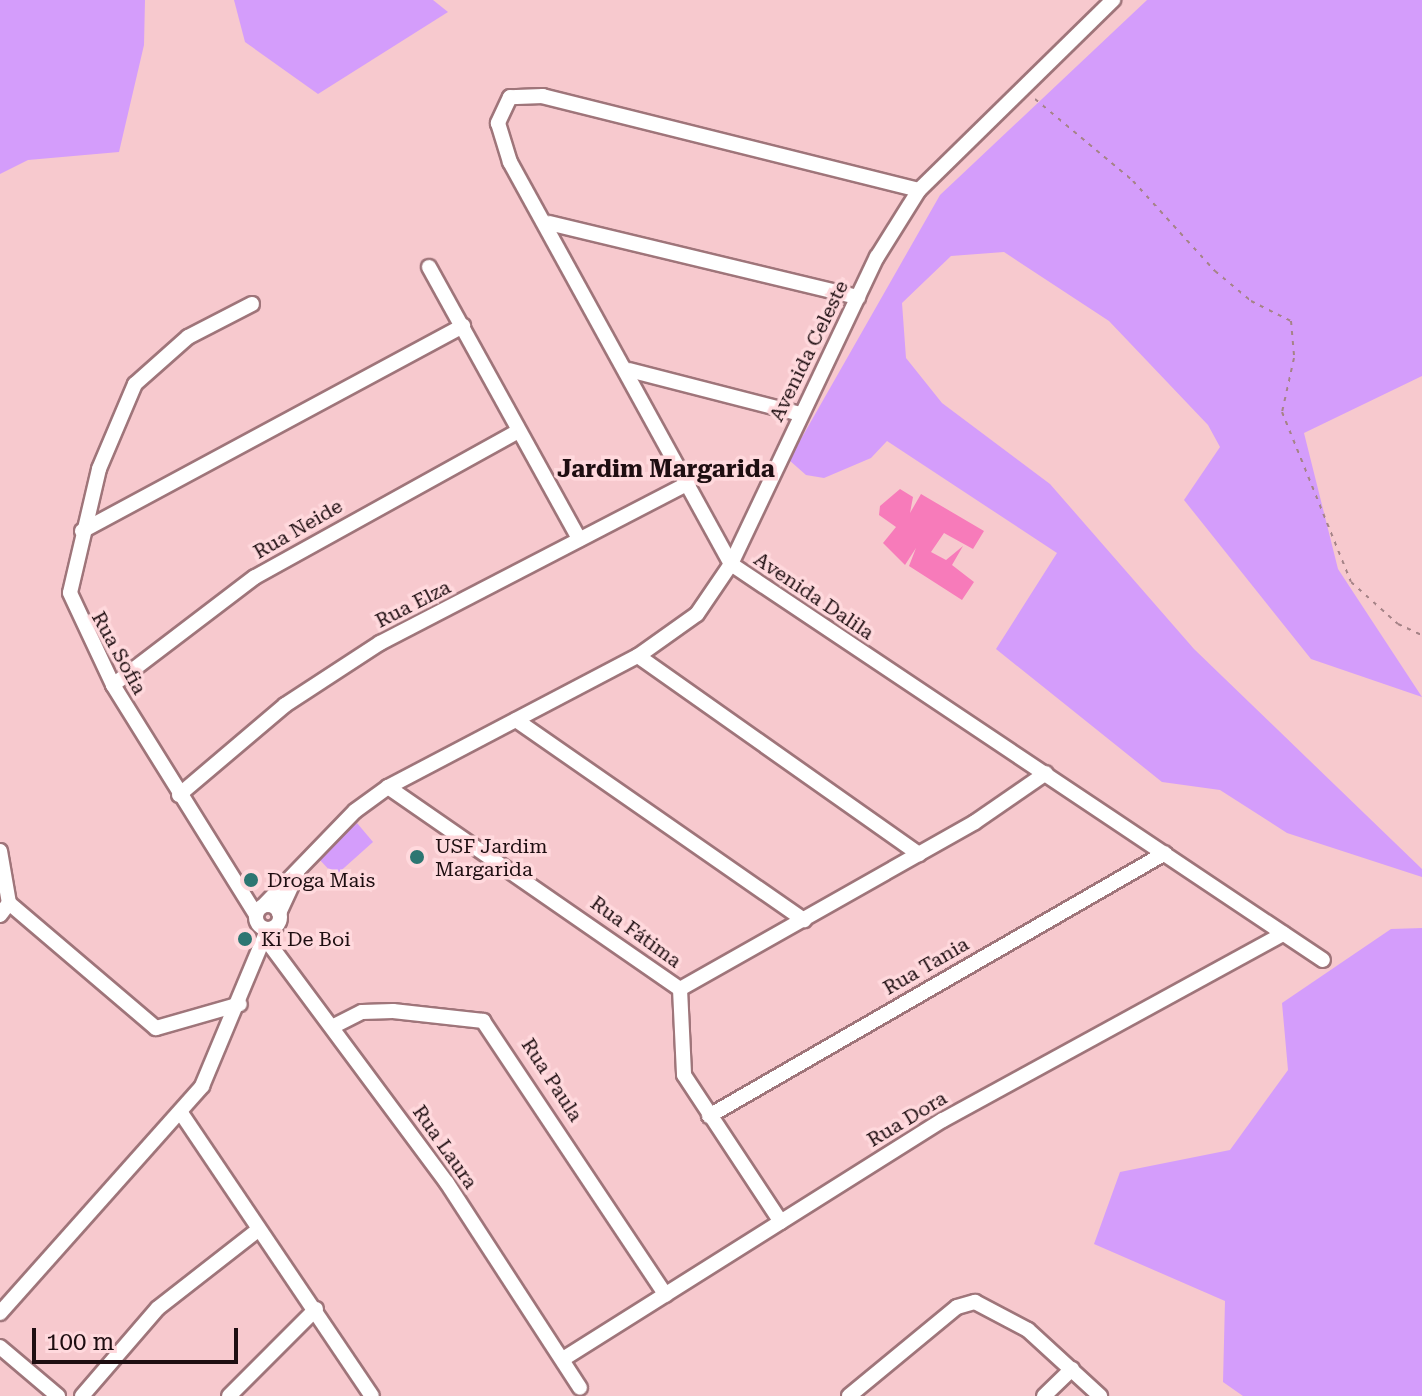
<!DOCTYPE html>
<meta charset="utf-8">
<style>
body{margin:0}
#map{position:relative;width:1422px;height:1396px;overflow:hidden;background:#f7c9ce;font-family:"Roboto Serif",serif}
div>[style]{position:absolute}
.green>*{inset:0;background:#d49dfb}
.building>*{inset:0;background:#f77bba}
.path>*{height:2px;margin-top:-1px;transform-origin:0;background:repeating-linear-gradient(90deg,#a58387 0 4px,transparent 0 10px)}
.roads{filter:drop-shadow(2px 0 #9f757a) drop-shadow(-2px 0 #9f757a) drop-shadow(0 2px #9f757a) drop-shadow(0 -2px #9f757a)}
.minor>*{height:14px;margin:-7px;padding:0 7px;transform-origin:7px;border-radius:7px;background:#fff}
.minor>.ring{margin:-7px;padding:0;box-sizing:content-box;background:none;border:14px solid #fff;border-radius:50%}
.dots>*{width:22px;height:22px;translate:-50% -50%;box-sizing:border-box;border:4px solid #ffd9dd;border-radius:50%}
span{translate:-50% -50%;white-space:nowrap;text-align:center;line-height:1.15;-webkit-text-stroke:7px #ffd9dd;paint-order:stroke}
.street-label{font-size:20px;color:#1e0e11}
.poi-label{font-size:20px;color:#1e0e11}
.left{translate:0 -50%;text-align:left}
.quarter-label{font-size:24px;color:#1e0e11;font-weight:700}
.scale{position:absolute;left:32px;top:1328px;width:206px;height:36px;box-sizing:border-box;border:4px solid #1e0e11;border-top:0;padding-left:10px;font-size:24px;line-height:28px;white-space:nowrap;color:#1e0e11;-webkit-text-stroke:6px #ffd9dd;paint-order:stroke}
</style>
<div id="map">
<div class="green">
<div style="clip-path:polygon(0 0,145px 0,144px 45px,119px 152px,28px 160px,0 174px)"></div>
<div style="clip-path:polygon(234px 0,433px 0,448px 12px,318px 94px,245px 42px)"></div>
<div style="clip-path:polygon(1147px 0,1422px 0,1422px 376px,1304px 433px,1338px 569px,1422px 697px,1311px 659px,1184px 500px,1220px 447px,1208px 425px,1109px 321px,1004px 252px,951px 256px,902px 303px,906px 358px,942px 403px,1050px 484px,1194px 649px,1422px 869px,1422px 877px,1287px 833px,1220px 790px,1162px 782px,996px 649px,1057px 553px,887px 441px,871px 458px,824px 478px,806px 475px,789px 460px,940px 195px)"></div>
<div style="clip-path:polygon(357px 823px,373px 842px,335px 876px,318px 858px)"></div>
<div style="clip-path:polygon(1422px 928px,1422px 1396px,1243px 1396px,1223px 1382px,1225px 1301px,1094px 1244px,1120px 1172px,1230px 1150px,1288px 1070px,1282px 1003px,1391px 929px)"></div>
</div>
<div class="building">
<div style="clip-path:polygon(900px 489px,913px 497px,910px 513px,921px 494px,984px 531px,973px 549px,944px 533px,931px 552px,946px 560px,963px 546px,952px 565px,974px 582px,962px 600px,909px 566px,916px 548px,905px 565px,883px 543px,896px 527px,879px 515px,880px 506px)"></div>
</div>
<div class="path">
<div style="left:1035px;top:99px;width:128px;rotate:39.9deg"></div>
<div style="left:1133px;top:181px;width:122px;rotate:47.7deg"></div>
<div style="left:1215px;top:271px;width:47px;rotate:39.8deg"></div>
<div style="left:1251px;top:301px;width:45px;rotate:26.6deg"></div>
<div style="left:1291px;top:321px;width:37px;rotate:85deg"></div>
<div style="left:1294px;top:358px;width:55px;rotate:102.5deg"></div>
<div style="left:1282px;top:412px;width:183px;rotate:67.9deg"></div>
<div style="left:1351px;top:582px;width:63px;rotate:41.8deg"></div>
<div style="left:1398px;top:624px;width:26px;rotate:25deg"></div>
</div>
<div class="roads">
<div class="minor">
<div style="left:919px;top:190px;width:388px;rotate:-166deg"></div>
<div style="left:543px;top:96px;width:33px;rotate:178deg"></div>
<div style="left:510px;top:97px;width:29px;rotate:115deg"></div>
<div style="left:498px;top:123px;width:41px;rotate:72.9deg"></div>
<div style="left:510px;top:162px;width:459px;rotate:61.2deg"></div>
<div style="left:731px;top:564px;width:712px;rotate:33.78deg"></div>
<div style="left:549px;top:223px;width:318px;rotate:13.5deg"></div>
<div style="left:429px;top:267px;width:311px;rotate:61.1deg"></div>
<div style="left:252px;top:304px;width:72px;rotate:152.7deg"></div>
<div style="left:188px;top:337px;width:71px;rotate:138.4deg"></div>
<div style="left:135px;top:384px;width:92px;rotate:113deg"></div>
<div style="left:99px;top:469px;width:127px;rotate:103.2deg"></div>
<div style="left:70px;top:593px;width:102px;rotate:64.9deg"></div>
<div style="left:113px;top:685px;width:271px;rotate:58.1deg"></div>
<div style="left:629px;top:370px;width:177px;rotate:14.4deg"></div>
<div style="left:82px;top:531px;width:433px;rotate:-28.3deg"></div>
<div style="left:638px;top:656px;width:344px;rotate:35.2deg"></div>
<div style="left:113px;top:685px;width:178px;rotate:-37.3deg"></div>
<div style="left:255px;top:577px;width:301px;rotate:-29deg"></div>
<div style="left:516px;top:720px;width:351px;rotate:34.8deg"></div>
<div style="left:388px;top:787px;width:355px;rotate:34.7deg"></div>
<div style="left:179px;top:795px;width:139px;rotate:-40.3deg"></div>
<div style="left:285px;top:705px;width:113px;rotate:-33.1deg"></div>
<div style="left:380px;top:643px;width:348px;rotate:-27.4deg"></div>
<div style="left:0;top:851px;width:53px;rotate:80.2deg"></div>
<div style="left:9px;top:903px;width:15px;rotate:127deg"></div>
<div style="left:9px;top:903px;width:193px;rotate:40.4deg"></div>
<div style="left:156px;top:1028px;width:87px;rotate:-15.9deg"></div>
<div class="ring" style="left:256px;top:905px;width:10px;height:10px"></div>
<div style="left:263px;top:906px;width:132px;rotate:-45.9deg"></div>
<div style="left:355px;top:811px;width:41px;rotate:-36deg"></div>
<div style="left:388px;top:787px;width:282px;rotate:-27.7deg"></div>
<div style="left:638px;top:656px;width:72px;rotate:-35.4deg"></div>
<div style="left:697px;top:614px;width:60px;rotate:-55.8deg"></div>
<div style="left:731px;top:564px;width:340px;rotate:-64.6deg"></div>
<div style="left:877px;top:257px;width:79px;rotate:-57.9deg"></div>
<div style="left:919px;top:190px;width:272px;rotate:-44.4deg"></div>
<div style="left:279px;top:913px;width:43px;rotate:-65.2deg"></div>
<div style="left:265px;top:938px;width:305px;rotate:53.4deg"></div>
<div style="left:447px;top:1183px;width:244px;rotate:57deg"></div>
<div style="left:680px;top:989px;width:339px;rotate:-29.5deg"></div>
<div style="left:975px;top:822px;width:86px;rotate:-34.6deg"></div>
<div style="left:680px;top:989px;width:86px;rotate:87.3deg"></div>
<div style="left:684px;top:1075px;width:176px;rotate:56.6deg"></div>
<div style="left:334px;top:1026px;width:31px;rotate:-27deg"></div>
<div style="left:362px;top:1012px;width:31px;rotate:-2deg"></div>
<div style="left:393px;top:1011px;width:91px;rotate:6.3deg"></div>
<div style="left:483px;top:1021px;width:329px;rotate:56.3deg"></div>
<div style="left:181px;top:1113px;width:341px;rotate:56deg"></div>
<div style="left:709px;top:1116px;width:526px;rotate:-29.97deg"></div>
<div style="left:0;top:1313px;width:304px;rotate:-48.3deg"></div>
<div style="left:202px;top:1086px;width:166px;rotate:-67.3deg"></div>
<div style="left:0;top:1347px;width:76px;rotate:40.2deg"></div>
<div style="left:563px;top:1359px;width:449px;rotate:-32.2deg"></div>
<div style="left:943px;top:1120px;width:388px;rotate:-28.7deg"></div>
<div style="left:82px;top:1396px;width:116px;rotate:-49.2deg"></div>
<div style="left:158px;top:1308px;width:128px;rotate:-38deg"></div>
<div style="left:229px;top:1396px;width:123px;rotate:-45deg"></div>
<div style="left:849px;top:1396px;width:140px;rotate:-39.5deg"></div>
<div style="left:957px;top:1307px;width:19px;rotate:-16deg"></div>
<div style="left:975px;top:1302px;width:60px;rotate:27.8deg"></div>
<div style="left:1028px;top:1330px;width:98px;rotate:42.5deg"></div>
<div style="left:1044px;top:1396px;width:39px;rotate:-44deg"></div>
</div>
</div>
<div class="dots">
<div style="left:417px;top:857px;background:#2d7672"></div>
<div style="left:251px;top:880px;background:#2d7672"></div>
<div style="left:245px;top:939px;background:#2d7672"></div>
</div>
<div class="street-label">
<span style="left:809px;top:351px;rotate:-64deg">Avenida Celeste</span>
<span style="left:298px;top:529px;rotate:-30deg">Rua Neide</span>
<span style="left:814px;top:596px;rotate:34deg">Avenida Dalila</span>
<span style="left:413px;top:604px;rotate:-27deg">Rua Elza</span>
<span style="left:119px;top:653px;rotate:61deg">Rua Sofia</span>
<span style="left:636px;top:932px;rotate:36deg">Rua Fátima</span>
<span style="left:926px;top:966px;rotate:-30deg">Rua Tania</span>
<span style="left:552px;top:1080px;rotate:57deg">Rua Paula</span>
<span style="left:907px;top:1119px;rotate:-31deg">Rua Dora</span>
<span style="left:445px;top:1147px;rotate:55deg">Rua Laura</span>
</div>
<div class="poi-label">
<span class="left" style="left:435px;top:858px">USF Jardim<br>Margarida</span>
<span class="left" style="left:267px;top:880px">Droga Mais</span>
<span class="left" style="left:261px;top:939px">Ki De Boi</span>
</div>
<div class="quarter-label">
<span style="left:666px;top:470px">Jardim Margarida</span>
</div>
<div class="scale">100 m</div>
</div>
